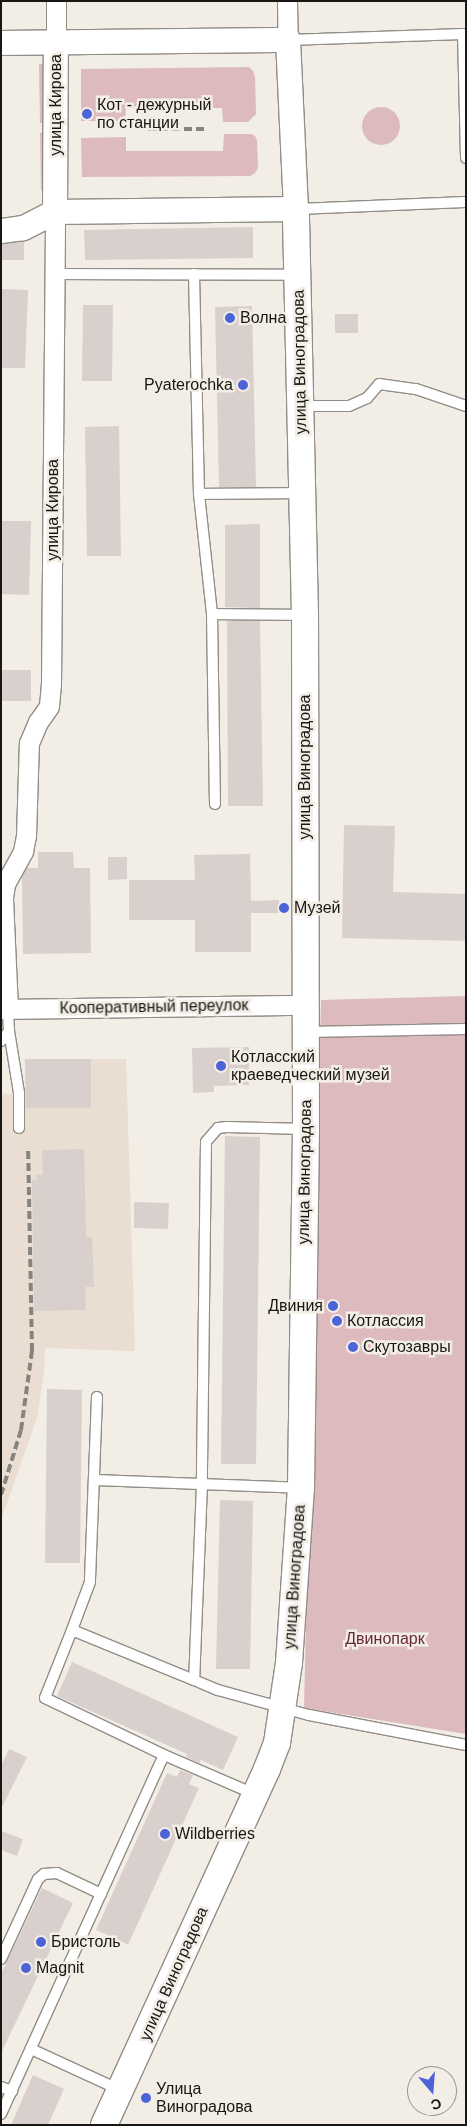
<!DOCTYPE html>
<meta charset="utf-8">
<style>
body{margin:0}
#map{position:relative;width:467px;height:2126px;overflow:hidden;background:#f2ede5;font-family:Helvetica,sans-serif}
div>[style]{position:absolute}
.built>*{inset:0;background:#e9ded1}
.green>*{inset:0;background:#ddbabe}
.round{border-radius:50%}
.building>*{inset:0;background:#d9d0cd}
.roads{filter:drop-shadow(1px 0 #928d86) drop-shadow(-1px 0 #928d86) drop-shadow(0 1px #928d86) drop-shadow(0 -1px #928d86)}
.service>*{height:10px;margin:-5px;padding:0 5px;transform-origin:5px;border-radius:5px;background:#fff}
.minor>*{height:19px;margin:-9.5px;padding:0 9.5px;transform-origin:9.5px;border-radius:9.5px;background:#fff}
.tertiary>*{height:24px;margin:-12px;padding:0 12px;transform-origin:12px;border-radius:12px;background:#fff}
.secondary>*{height:26px;margin:-13px;padding:0 13px;transform-origin:13px;border-radius:13px;background:#fff}
.rail>*{height:4px;margin-top:-2px;transform-origin:0;background:repeating-linear-gradient(90deg,#87837e 0 8px,transparent 0 12px)}
.dots>*{width:14px;height:14px;translate:-50% -50%;box-sizing:border-box;border:2px solid #f2ede5;border-radius:50%}
span{translate:-50% -50%;white-space:nowrap;text-align:center;line-height:1.15;-webkit-text-stroke:5px #f2ede5;paint-order:stroke}
.street-label{font-size:16px;color:#191714}
.poi-label{font-size:16px;color:#191714}
.left{translate:0 -50%;text-align:left}
.right{translate:-100% -50%;text-align:right}
.park-label{font-size:16px;color:#692a37}
.frame{position:absolute;inset:0;border:2px solid #191714;pointer-events:none}
.north{position:absolute;left:407px;top:2066px;width:50px;height:50px;box-sizing:border-box;background:#f2ede5;border:1px solid #9b9791;border-radius:50%;rotate:162deg;font-size:14px;font-weight:700;line-height:20px;text-align:center;color:#191714}
.north::after{content:'';display:block;margin:auto;width:18px;height:22px;background:#4d63d8;clip-path:polygon(50% 0,100% 100%,50% 72%,0 100%)}
</style>
<div id="map">
<div class="built">
<div style="clip-path:polygon(25px 1059px,126px 1059px,135px 1351px,45px 1348px,44px 1373px,37px 1418px,1px 1520px,1px 1094px,25px 1093px)"></div>
</div>
<div class="green">
<div style="clip-path:polygon(39px 64px,45px 64px,45px 123px,40px 123px)"></div>
<div style="clip-path:polygon(249px 67px,253px 71px,255px 77px,256px 114px,248px 122px,223px 122px,222px 108px,126px 108px,125px 121px,81px 121px,81px 69px)"></div>
<div class="round" style="left:362px;top:107px;width:38px;height:38px"></div>
<div style="clip-path:polygon(46px 132px,47px 190px,41px 190px,40px 133px)"></div>
<div style="clip-path:polygon(224px 134px,251px 134px,255px 136px,257px 140px,258px 168px,255px 173px,250px 176px,82px 177px,81px 138px,126px 137px,126px 151px,223px 151px)"></div>
<div style="clip-path:polygon(466px 996px,466px 1734px,304px 1708px,321px 1000px)"></div>
</div>
<div class="building">
<div style="clip-path:polygon(253px 227px,253px 258px,85px 260px,84px 230px)"></div>
<div style="clip-path:polygon(19px 242px,24px 242px,24px 260px,1px 260px,1px 244px)"></div>
<div style="clip-path:polygon(1px 289px,28px 290px,25px 368px,1px 368px)"></div>
<div style="clip-path:polygon(83px 305px,113px 305px,112px 381px,82px 381px)"></div>
<div style="clip-path:polygon(252px 306px,256px 487px,219px 487px,215px 307px)"></div>
<div style="clip-path:polygon(335px 314px,358px 314px,358px 333px,335px 333px)"></div>
<div style="clip-path:polygon(119px 426px,121px 556px,87px 556px,85px 427px)"></div>
<div style="clip-path:polygon(2px 521px,31px 521px,29px 595px,1px 594px)"></div>
<div style="clip-path:polygon(260px 524px,260px 608px,225px 607px,225px 525px)"></div>
<div style="clip-path:polygon(227px 621px,260px 621px,263px 806px,228px 806px)"></div>
<div style="clip-path:polygon(1px 670px,31px 670px,31px 701px,1px 701px)"></div>
<div style="clip-path:polygon(344px 825px,395px 826px,393px 892px,466px 894px,466px 941px,342px 938px)"></div>
<div style="clip-path:polygon(38px 852px,73px 852px,74px 868px,90px 868px,91px 953px,23px 954px,22px 877px,26px 868px,38px 868px)"></div>
<div style="clip-path:polygon(250px 854px,251px 901px,279px 900px,280px 913px,251px 913px,251px 952px,195px 952px,195px 920px,129px 920px,129px 880px,195px 880px,194px 855px)"></div>
<div style="clip-path:polygon(108px 857px,127px 857px,127px 879px,108px 880px)"></div>
<div style="clip-path:polygon(249px 1047px,249px 1085px,214px 1086px,214px 1092px,193px 1093px,192px 1048px)"></div>
<div style="clip-path:polygon(25px 1059px,91px 1059px,91px 1108px,26px 1108px)"></div>
<div style="clip-path:polygon(225px 1136px,260px 1137px,256px 1464px,221px 1464px)"></div>
<div style="clip-path:polygon(84px 1149px,86px 1237px,92px 1237px,94px 1287px,85px 1287px,86px 1310px,34px 1311px,32px 1180px,37px 1180px,36px 1175px,43px 1175px,42px 1150px)"></div>
<div style="clip-path:polygon(134px 1202px,169px 1203px,168px 1229px,134px 1228px)"></div>
<div style="clip-path:polygon(47px 1389px,82px 1390px,80px 1563px,45px 1563px)"></div>
<div style="clip-path:polygon(220px 1500px,253px 1501px,250px 1669px,216px 1669px)"></div>
<div style="clip-path:polygon(72px 1662px,238px 1737px,223px 1770px,201px 1760px,199px 1763px,186px 1757px,187px 1754px,57px 1696px)"></div>
<div style="clip-path:polygon(9px 1749px,27px 1757px,1px 1809px,1px 1766px)"></div>
<div style="clip-path:polygon(180px 1770px,193px 1775px,189px 1784px,199px 1788px,128px 1945px,121px 1941px,119px 1945px,106px 1940px,108px 1935px,96px 1930px,167px 1773px,177px 1777px)"></div>
<div style="clip-path:polygon(1px 1831px,23px 1839px,17px 1856px,1px 1850px)"></div>
<div style="clip-path:polygon(42px 1888px,73px 1903px,1px 2053px,1px 1974px)"></div>
<div style="clip-path:polygon(33px 2075px,64px 2089px,48px 2125px,11px 2125px)"></div>
</div>
<div class="roads">
<div class="service">
<div style="left:288px;top:40px;width:175px;rotate:-2deg"></div>
<div style="left:463px;top:34px;width:124px;rotate:88.6deg"></div>
<div style="left:297px;top:209px;width:169px;rotate:-2.4deg"></div>
<div style="left:55px;top:274px;width:243px;rotate:0.2deg"></div>
<div style="left:194px;top:274px;width:220px;rotate:88.7deg"></div>
<div style="left:199px;top:494px;width:121px;rotate:83.8deg"></div>
<div style="left:212px;top:614px;width:190px;rotate:89.1deg"></div>
<div style="left:301px;top:406px;width:48px"></div>
<div style="left:349px;top:406px;width:20px;rotate:-24deg"></div>
<div style="left:367px;top:398px;width:18px;rotate:-49deg"></div>
<div style="left:379px;top:384px;width:37px;rotate:8deg"></div>
<div style="left:416px;top:389px;width:53px;rotate:18.8deg"></div>
<div style="left:199px;top:494px;width:102px;rotate:-0.6deg"></div>
<div style="left:212px;top:614px;width:92px;rotate:0.6deg"></div>
<div style="left:9px;top:1031px;width:63px;rotate:80.8deg"></div>
<div style="left:19px;top:1093px;width:35px;rotate:90deg"></div>
<div style="left:306px;top:1032px;width:160px;rotate:-1.1deg"></div>
<div style="left:1px;top:1041px;width:13px;rotate:-51deg"></div>
<div style="left:9px;top:1031px;width:22px;rotate:-93deg"></div>
<div style="left:305px;top:1129px;width:78px;rotate:-178.5deg"></div>
<div style="left:227px;top:1127px;width:9px;rotate:174deg"></div>
<div style="left:218px;top:1128px;width:18px;rotate:131deg"></div>
<div style="left:206px;top:1142px;width:342px;rotate:90.7deg"></div>
<div style="left:202px;top:1484px;width:196px;rotate:92.3deg"></div>
<div style="left:194px;top:1680px;width:26px;rotate:23deg"></div>
<div style="left:218px;top:1690px;width:94px;rotate:15.4deg"></div>
<div style="left:309px;top:1715px;width:160px;rotate:10.8deg"></div>
<div style="left:97px;top:1397px;width:185px;rotate:92.2deg"></div>
<div style="left:90px;top:1582px;width:51px;rotate:110.6deg"></div>
<div style="left:72px;top:1630px;width:132px;rotate:22.3deg"></div>
<div style="left:94px;top:1480px;width:206px;rotate:2.2deg"></div>
<div style="left:72px;top:1630px;width:73px;rotate:111.7deg"></div>
<div style="left:45px;top:1698px;width:132px;rotate:25.6deg"></div>
<div style="left:164px;top:1755px;width:98px;rotate:23.4deg"></div>
<div style="left:1px;top:1959px;width:88px;rotate:-65.2deg"></div>
<div style="left:38px;top:1879px;width:8px;rotate:-40deg"></div>
<div style="left:44px;top:1874px;width:13px;rotate:-4deg"></div>
<div style="left:57px;top:1873px;width:49px;rotate:25.5deg"></div>
<div style="left:31px;top:2049px;width:98px;rotate:24.7deg"></div>
<div style="left:1px;top:2087px;width:12px;rotate:20deg"></div>
<div style="left:1px;top:2114px;width:394px;rotate:-65.6deg"></div>
</div>
<div class="minor">
<div style="left:287px;top:1px;width:39px;rotate:89deg"></div>
<div style="left:56px;top:42px;width:41px;rotate:-90deg"></div>
<div style="left:1px;top:1009px;width:305px;rotate:-0.8deg"></div>
<div style="left:8px;top:1009px;width:112px;rotate:-92.6deg"></div>
<div style="left:3px;top:897px;width:13px;rotate:-81deg"></div>
<div style="left:5px;top:884px;width:38px;rotate:-61deg"></div>
<div style="left:23px;top:851px;width:15px;rotate:-79deg"></div>
<div style="left:26px;top:836px;width:93px;rotate:-88.2deg"></div>
<div style="left:29px;top:743px;width:23px;rotate:-67deg"></div>
<div style="left:38px;top:722px;width:19px;rotate:-55deg"></div>
<div style="left:49px;top:706px;width:22px;rotate:-85deg"></div>
<div style="left:51px;top:684px;width:472px;rotate:-89.5deg"></div>
</div>
<div class="tertiary">
<div style="left:1px;top:43px;width:287px;rotate:-0.6deg"></div>
<div style="left:288px;top:40px;width:169px;rotate:87.3deg"></div>
<div style="left:296px;top:209px;width:241px;rotate:179.3deg"></div>
<div style="left:55px;top:212px;width:36px;rotate:153deg"></div>
<div style="left:23px;top:228px;width:22px;rotate:172deg"></div>
<div style="left:55px;top:212px;width:170px;rotate:-89.7deg"></div>
</div>
<div class="secondary">
<div style="left:104px;top:2125px;width:392px;rotate:-65.4deg"></div>
<div style="left:267px;top:1769px;width:28px;rotate:-69deg"></div>
<div style="left:277px;top:1743px;width:81px;rotate:-81.5deg"></div>
<div style="left:289px;top:1663px;width:175px;rotate:-86.1deg"></div>
<div style="left:301px;top:1488px;width:359px;rotate:-89.2deg"></div>
<div style="left:306px;top:1129px;width:514px;rotate:-90.11deg"></div>
<div style="left:305px;top:615px;width:406px;rotate:-91.3deg"></div>
</div>
</div>
<div class="rail">
<div style="left:148px;top:129px;width:60px"></div>
<div style="left:1px;top:1495px;width:68px;rotate:-72.9deg"></div>
<div style="left:21px;top:1430px;width:80px;rotate:-82.1deg"></div>
<div style="left:32px;top:1351px;width:201px;rotate:-91.1deg"></div>
</div>
<div class="dots">
<div style="left:87px;top:114px;background:#4d63d8"></div>
<div style="left:230px;top:318px;background:#4d63d8"></div>
<div style="left:243px;top:385px;background:#4d63d8"></div>
<div style="left:284px;top:908px;background:#4d63d8"></div>
<div style="left:221px;top:1066px;background:#4d63d8"></div>
<div style="left:333px;top:1306px;background:#4d63d8"></div>
<div style="left:337px;top:1321px;background:#4d63d8"></div>
<div style="left:353px;top:1347px;background:#4d63d8"></div>
<div style="left:165px;top:1834px;background:#4d63d8"></div>
<div style="left:41px;top:1942px;background:#4d63d8"></div>
<div style="left:26px;top:1968px;background:#4d63d8"></div>
<div style="left:146px;top:2098px;background:#4d63d8"></div>
</div>
<div class="street-label">
<span style="left:56px;top:105px;rotate:-90deg">улица Кирова</span>
<span style="left:300px;top:362px;rotate:-91deg">улица Виноградова</span>
<span style="left:53px;top:510px;rotate:-90deg">улица Кирова</span>
<span style="left:305px;top:767px;rotate:-90deg">улица Виноградова</span>
<span style="left:154px;top:1007px;rotate:-1deg">Кооперативный переулок</span>
<span style="left:305px;top:1172px;rotate:-89deg">улица Виноградова</span>
<span style="left:295px;top:1577px;rotate:-86deg">улица Виноградова</span>
<span style="left:174px;top:1974px;rotate:-66deg">улица Виноградова</span>
</div>
<div class="poi-label">
<span class="left" style="left:97px;top:114px">Кот - дежурный<br>по станции</span>
<span class="left" style="left:240px;top:318px">Волна</span>
<span class="right" style="left:233px;top:385px">Pyaterochka</span>
<span class="left" style="left:294px;top:908px">Музей</span>
<span class="left" style="left:231px;top:1066px">Котласский<br>краеведческий музей</span>
<span class="right" style="left:323px;top:1306px">Двиния</span>
<span class="left" style="left:347px;top:1321px">Котлассия</span>
<span class="left" style="left:363px;top:1347px">Скутозавры</span>
<span class="left" style="left:175px;top:1834px">Wildberries</span>
<span class="left" style="left:51px;top:1942px">Бристоль</span>
<span class="left" style="left:36px;top:1968px">Magnit</span>
<span class="left" style="left:156px;top:2098px">Улица<br>Виноградова</span>
</div>
<div class="park-label">
<span style="left:385px;top:1639px">Двинопарк</span>
</div>
<div class="frame"></div>
<div class="north">С</div>
</div>
